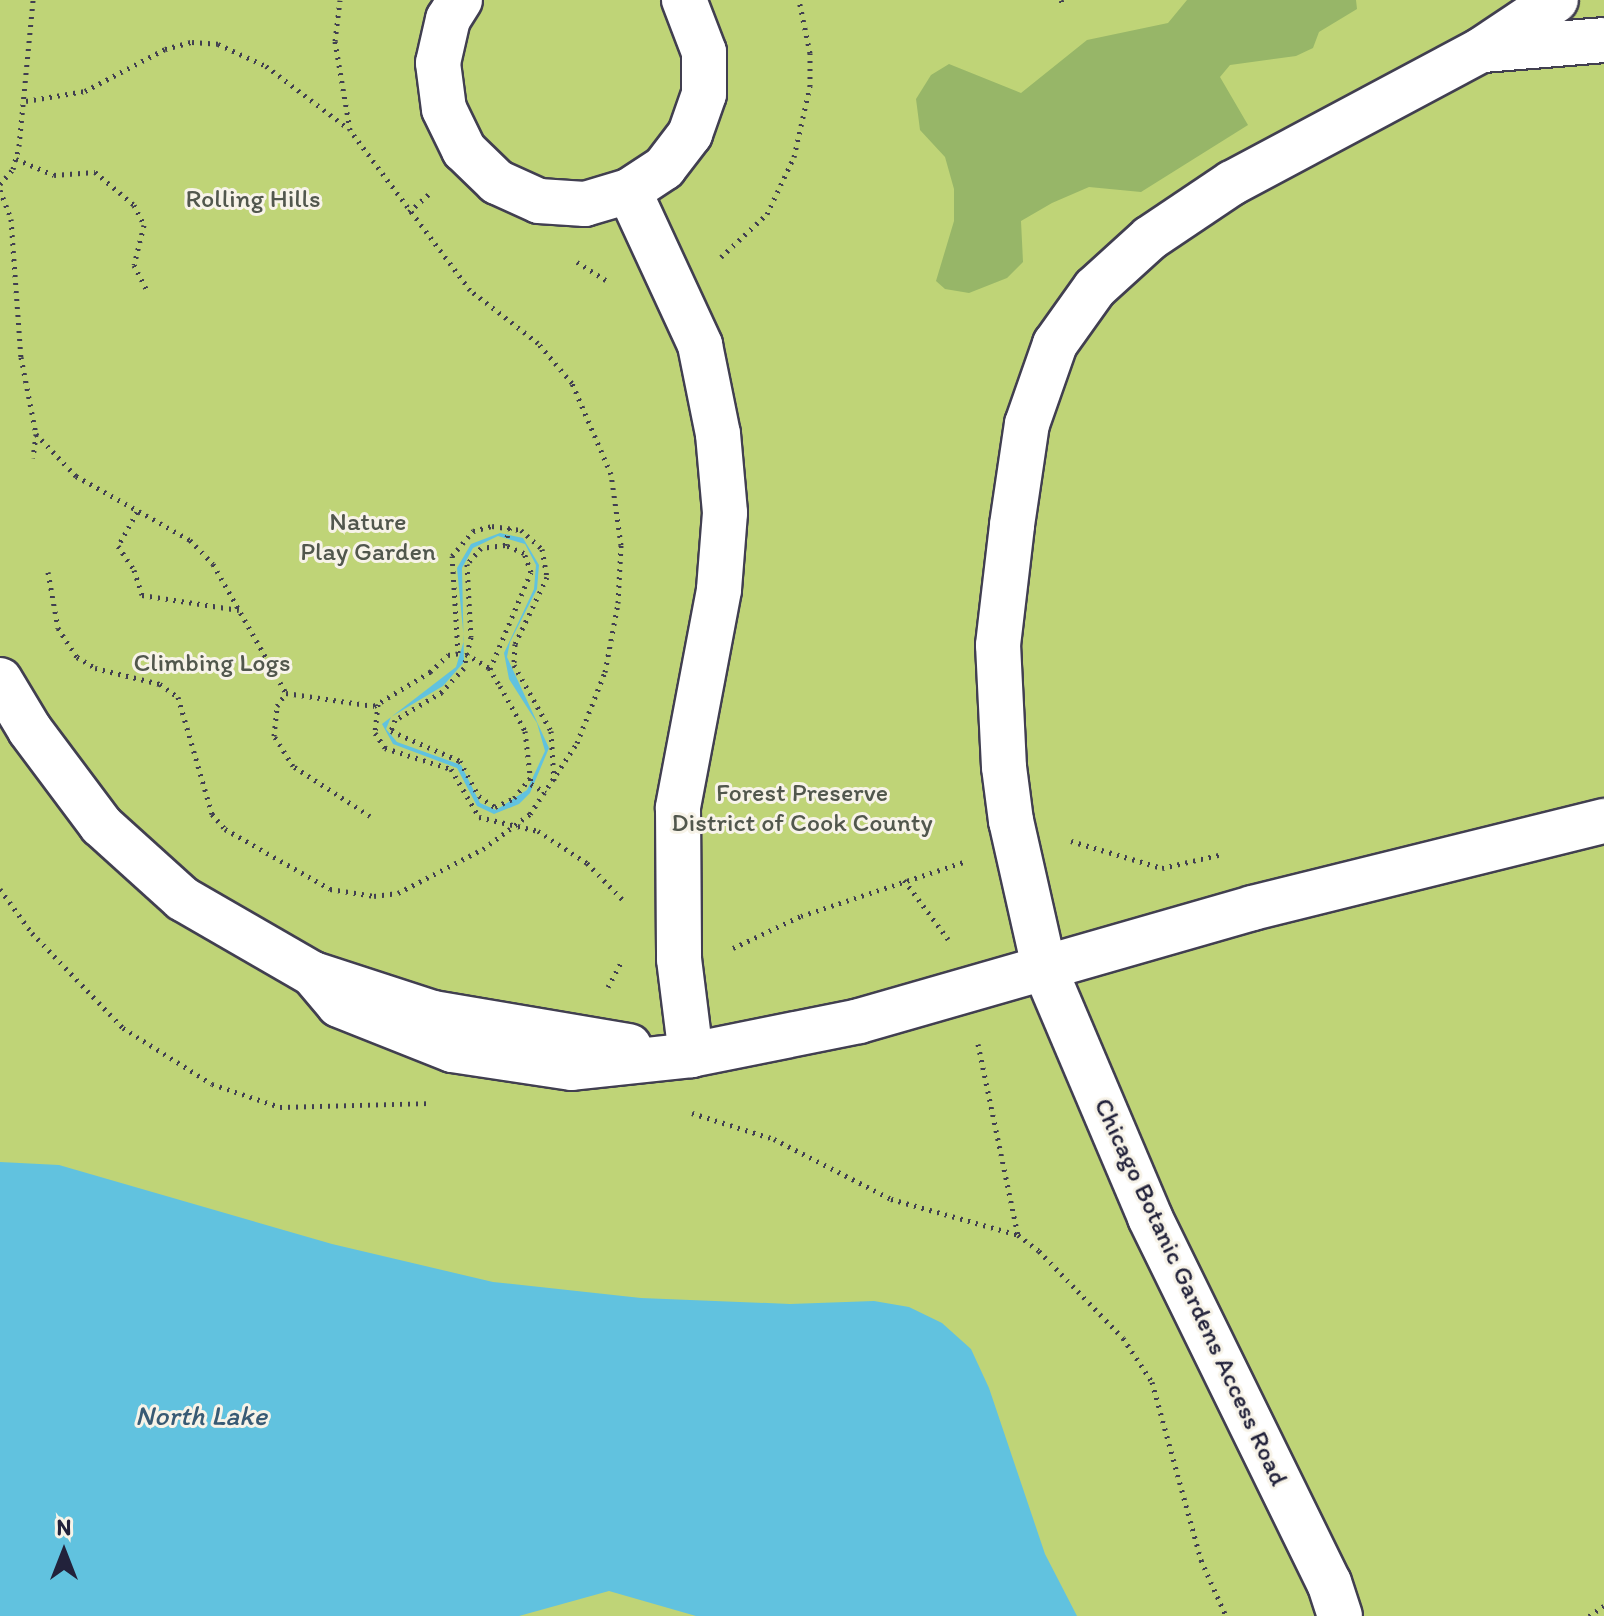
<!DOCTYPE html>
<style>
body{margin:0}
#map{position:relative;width:1604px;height:1616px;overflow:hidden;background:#eee5c8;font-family:Itim,sans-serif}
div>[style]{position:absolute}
.green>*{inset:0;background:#bfd477}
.forest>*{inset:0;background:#97b668}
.water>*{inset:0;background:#61c2df}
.path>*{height:5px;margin-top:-2.5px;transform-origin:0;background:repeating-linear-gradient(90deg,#413f50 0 2px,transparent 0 8px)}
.roads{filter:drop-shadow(2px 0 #413f50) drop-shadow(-2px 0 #413f50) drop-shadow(0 2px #413f50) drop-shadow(0 -2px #413f50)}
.minor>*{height:44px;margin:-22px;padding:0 22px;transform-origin:22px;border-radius:22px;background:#fff}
span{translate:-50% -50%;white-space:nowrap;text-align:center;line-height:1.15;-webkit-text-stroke:6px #f7f3e8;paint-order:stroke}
.park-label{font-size:26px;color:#51574d}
.street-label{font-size:26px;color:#22223b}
.water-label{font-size:28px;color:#385a74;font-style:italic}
.north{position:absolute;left:24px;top:1512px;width:80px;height:80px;-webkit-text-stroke:6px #f7f3e8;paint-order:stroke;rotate:0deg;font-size:22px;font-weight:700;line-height:32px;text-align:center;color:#22223b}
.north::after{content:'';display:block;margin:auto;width:28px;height:36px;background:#22223b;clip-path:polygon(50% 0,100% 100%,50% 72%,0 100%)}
</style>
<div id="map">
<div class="green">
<div style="clip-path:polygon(0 0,1604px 0,1604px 1616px,0 1616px)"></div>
</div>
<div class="forest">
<div style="clip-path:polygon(1187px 0,1356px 0,1357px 9px,1319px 32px,1313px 48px,1296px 56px,1230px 65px,1220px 77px,1248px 125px,1141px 192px,1089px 187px,1052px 203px,1021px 221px,1023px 262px,1007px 278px,969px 293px,945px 289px,936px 281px,954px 221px,954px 189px,945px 157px,920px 130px,916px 99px,931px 75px,949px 64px,1021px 93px,1087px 40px,1168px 23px)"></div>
</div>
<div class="water">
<div style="clip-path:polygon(evenodd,500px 533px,523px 538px,539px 565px,537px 589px,510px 642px,507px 657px,549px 748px,530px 793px,519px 804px,494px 814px,477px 806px,457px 768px,393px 744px,382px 724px,456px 667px,464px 640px,457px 568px,471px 544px,500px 533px,498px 536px,525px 544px,536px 565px,534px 589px,504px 653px,509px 679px,537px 723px,545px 751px,527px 790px,496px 810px,480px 803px,461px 765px,397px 742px,386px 729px,391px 717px,443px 686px,464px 662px,462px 568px,473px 548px,498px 536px)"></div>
<div style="clip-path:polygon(0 1162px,59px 1165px,332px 1244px,493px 1282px,641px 1298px,790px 1304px,874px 1301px,909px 1307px,942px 1323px,971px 1349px,989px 1388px,1045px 1554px,1077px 1616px,696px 1616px,609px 1591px,519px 1616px,0 1616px)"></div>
</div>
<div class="path">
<div style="left:1061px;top:0;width:5px;rotate:68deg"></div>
<div style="left:26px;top:101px;width:60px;rotate:-9.6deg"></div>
<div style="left:85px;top:91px;width:90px;rotate:-27.7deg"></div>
<div style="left:165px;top:49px;width:28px;rotate:-15deg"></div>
<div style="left:192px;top:42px;width:26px;rotate:4deg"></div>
<div style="left:218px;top:44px;width:53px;rotate:24.6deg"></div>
<div style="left:266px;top:66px;width:104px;rotate:37.2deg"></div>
<div style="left:16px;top:159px;width:41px;rotate:22.8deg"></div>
<div style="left:54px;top:175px;width:41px;rotate:-4.2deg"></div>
<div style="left:95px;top:172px;width:51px;rotate:40.2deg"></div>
<div style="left:134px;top:205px;width:22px;rotate:63deg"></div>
<div style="left:144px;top:225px;width:41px;rotate:104deg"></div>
<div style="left:134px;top:265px;width:30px;rotate:63deg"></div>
<div style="left:0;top:184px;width:20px;rotate:-49deg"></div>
<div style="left:13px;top:169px;width:24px;rotate:-75deg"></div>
<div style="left:19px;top:146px;width:147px;rotate:-84.5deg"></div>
<div style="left:0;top:190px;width:31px;rotate:69deg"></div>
<div style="left:11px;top:219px;width:138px;rotate:85.9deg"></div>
<div style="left:21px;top:357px;width:78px;rotate:79deg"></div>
<div style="left:36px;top:434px;width:24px;rotate:97deg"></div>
<div style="left:409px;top:212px;width:27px;rotate:-42deg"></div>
<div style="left:721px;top:257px;width:63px;rotate:-43.1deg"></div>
<div style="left:767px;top:214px;width:63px;rotate:-64.7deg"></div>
<div style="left:794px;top:157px;width:73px;rotate:-77.3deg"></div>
<div style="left:810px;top:86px;width:33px;rotate:-90deg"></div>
<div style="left:810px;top:53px;width:54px;rotate:-101.7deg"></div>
<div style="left:577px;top:262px;width:34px;rotate:32deg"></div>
<div style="left:36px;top:434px;width:58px;rotate:46.4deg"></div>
<div style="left:76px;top:476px;width:131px;rotate:29.3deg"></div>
<div style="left:190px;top:540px;width:33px;rotate:46deg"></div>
<div style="left:213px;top:564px;width:148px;rotate:60.5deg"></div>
<div style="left:137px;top:512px;width:39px;rotate:119deg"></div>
<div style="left:118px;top:546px;width:29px;rotate:56deg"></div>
<div style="left:134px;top:570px;width:26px;rotate:72deg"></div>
<div style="left:142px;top:595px;width:98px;rotate:8.8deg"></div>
<div style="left:505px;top:545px;width:20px;rotate:-75deg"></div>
<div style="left:48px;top:572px;width:57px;rotate:79.9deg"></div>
<div style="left:58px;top:628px;width:35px;rotate:57deg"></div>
<div style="left:77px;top:657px;width:21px;rotate:31deg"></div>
<div style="left:95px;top:668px;width:67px;rotate:13.8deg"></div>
<div style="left:160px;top:684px;width:22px;rotate:36deg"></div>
<div style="left:178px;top:697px;width:122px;rotate:73.8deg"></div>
<div style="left:212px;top:814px;width:20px;rotate:49deg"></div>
<div style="left:225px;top:829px;width:121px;rotate:29.7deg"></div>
<div style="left:330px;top:889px;width:45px;rotate:9deg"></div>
<div style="left:374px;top:896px;width:24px;rotate:-7deg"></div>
<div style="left:398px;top:893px;width:96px;rotate:-27.4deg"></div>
<div style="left:483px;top:849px;width:59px;rotate:-36.7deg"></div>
<div style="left:530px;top:814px;width:85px;rotate:-56.5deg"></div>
<div style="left:577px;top:743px;width:76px;rotate:-68.5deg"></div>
<div style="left:605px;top:672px;width:70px;rotate:-79.3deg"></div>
<div style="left:618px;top:603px;width:58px;rotate:-87deg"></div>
<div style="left:621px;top:545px;width:72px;rotate:-98deg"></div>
<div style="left:611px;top:474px;width:99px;rotate:-113.2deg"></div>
<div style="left:572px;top:383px;width:52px;rotate:-130.4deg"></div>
<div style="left:538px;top:343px;width:86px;rotate:-142.1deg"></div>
<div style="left:470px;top:290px;width:200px;rotate:-126.9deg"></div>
<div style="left:350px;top:130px;width:90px;rotate:-99.6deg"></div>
<div style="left:335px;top:41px;width:41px;rotate:-83deg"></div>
<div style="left:458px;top:653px;width:97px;rotate:-93.5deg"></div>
<div style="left:452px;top:556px;width:33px;rotate:-50deg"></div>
<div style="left:473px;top:531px;width:20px;rotate:-15deg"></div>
<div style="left:492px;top:526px;width:29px;rotate:8deg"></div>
<div style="left:521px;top:530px;width:28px;rotate:42deg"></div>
<div style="left:542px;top:549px;width:28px;rotate:80deg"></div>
<div style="left:547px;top:577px;width:74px;rotate:115.5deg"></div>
<div style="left:515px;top:644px;width:21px;rotate:93deg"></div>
<div style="left:514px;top:665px;width:76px;rotate:60.7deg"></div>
<div style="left:551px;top:731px;width:50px;rotate:86.6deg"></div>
<div style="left:466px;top:654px;width:27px;rotate:31deg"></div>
<div style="left:489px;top:668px;width:21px;rotate:59deg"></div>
<div style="left:500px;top:686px;width:51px;rotate:60.9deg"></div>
<div style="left:525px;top:731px;width:53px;rotate:83.5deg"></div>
<div style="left:531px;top:784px;width:17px;rotate:31deg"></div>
<div style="left:490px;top:669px;width:105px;rotate:-67.1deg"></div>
<div style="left:531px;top:572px;width:20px;rotate:-110deg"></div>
<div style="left:524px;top:553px;width:21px;rotate:-157deg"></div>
<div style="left:505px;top:545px;width:24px;rotate:173deg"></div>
<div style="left:481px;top:548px;width:21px;rotate:131deg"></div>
<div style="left:467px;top:564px;width:73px;rotate:86.9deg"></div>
<div style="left:471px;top:637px;width:32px;rotate:103deg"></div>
<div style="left:464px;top:668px;width:33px;rotate:133deg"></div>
<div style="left:442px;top:692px;width:55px;rotate:149.2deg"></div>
<div style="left:395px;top:720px;width:12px;rotate:110deg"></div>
<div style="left:391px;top:731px;width:75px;rotate:23.5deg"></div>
<div style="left:460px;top:761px;width:40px;rotate:62deg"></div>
<div style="left:479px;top:796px;width:19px;rotate:35deg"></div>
<div style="left:495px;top:807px;width:21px;rotate:-25deg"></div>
<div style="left:514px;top:798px;width:26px;rotate:-51deg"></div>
<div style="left:378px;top:704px;width:29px;rotate:96deg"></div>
<div style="left:375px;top:733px;width:18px;rotate:56deg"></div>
<div style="left:385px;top:748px;width:69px;rotate:17.7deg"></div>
<div style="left:451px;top:769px;width:56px;rotate:59.7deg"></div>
<div style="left:479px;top:817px;width:61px;rotate:13.3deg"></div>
<div style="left:538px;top:831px;width:59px;rotate:33.1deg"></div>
<div style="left:587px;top:863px;width:52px;rotate:45.8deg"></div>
<div style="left:370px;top:816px;width:92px;rotate:-147deg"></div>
<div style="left:293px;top:766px;width:36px;rotate:-122deg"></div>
<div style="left:274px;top:736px;width:30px;rotate:-84deg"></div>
<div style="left:277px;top:706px;width:16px;rotate:-55deg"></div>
<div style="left:286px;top:693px;width:89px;rotate:8.4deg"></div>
<div style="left:374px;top:706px;width:66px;rotate:-31.3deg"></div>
<div style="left:430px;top:672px;width:25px;rotate:-43deg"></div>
<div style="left:448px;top:655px;width:12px;rotate:-9deg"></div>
<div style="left:1071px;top:841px;width:95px;rotate:16.5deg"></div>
<div style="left:1162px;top:868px;width:63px;rotate:-12.9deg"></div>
<div style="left:904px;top:880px;width:74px;rotate:53.3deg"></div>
<div style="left:0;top:889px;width:54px;rotate:54deg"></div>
<div style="left:32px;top:933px;width:132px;rotate:46.2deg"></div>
<div style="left:123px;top:1028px;width:105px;rotate:32.2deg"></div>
<div style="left:212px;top:1084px;width:72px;rotate:18.7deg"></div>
<div style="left:280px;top:1107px;width:148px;rotate:-1.5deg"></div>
<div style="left:733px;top:948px;width:75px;rotate:-25.2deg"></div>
<div style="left:801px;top:916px;width:171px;rotate:-18.4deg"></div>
<div style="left:608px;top:987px;width:30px;rotate:-62deg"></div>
<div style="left:978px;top:1044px;width:195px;rotate:78.2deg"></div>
<div style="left:692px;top:1113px;width:86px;rotate:17.6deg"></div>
<div style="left:774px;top:1139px;width:131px;rotate:27.1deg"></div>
<div style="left:891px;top:1199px;width:132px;rotate:15.8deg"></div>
<div style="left:1018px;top:1235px;width:26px;rotate:37deg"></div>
<div style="left:1039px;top:1251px;width:121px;rotate:46deg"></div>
<div style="left:1123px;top:1338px;width:53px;rotate:56.6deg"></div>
<div style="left:1152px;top:1382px;width:185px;rotate:74.6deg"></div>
<div style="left:1201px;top:1560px;width:61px;rotate:65.9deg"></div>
<div style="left:1589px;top:1616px;width:18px;rotate:-34deg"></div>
</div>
<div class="roads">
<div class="minor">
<div style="left:460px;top:0;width:22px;rotate:122deg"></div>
<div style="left:448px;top:19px;width:45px;rotate:102.8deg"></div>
<div style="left:438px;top:63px;width:46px;rotate:82.6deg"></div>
<div style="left:444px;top:109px;width:46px;rotate:64deg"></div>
<div style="left:464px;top:150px;width:46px;rotate:44.1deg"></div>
<div style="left:497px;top:182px;width:46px;rotate:24.3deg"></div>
<div style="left:539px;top:201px;width:46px;rotate:3.7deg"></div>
<div style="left:585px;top:204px;width:46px;rotate:-16.5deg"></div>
<div style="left:629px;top:191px;width:42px;rotate:-33.3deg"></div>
<div style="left:664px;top:168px;width:43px;rotate:-52.6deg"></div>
<div style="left:690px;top:134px;width:42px;rotate:-70.7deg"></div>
<div style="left:704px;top:94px;width:42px;rotate:-90deg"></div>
<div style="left:704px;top:52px;width:56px;rotate:-111deg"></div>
<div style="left:1483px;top:50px;width:121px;rotate:-4.7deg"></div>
<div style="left:629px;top:191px;width:170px;rotate:65.2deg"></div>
<div style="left:700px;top:345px;width:91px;rotate:78.6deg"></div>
<div style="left:718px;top:434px;width:79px;rotate:84.9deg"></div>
<div style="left:725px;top:513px;width:77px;rotate:94.5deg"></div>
<div style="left:719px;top:590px;width:222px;rotate:100.7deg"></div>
<div style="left:678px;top:808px;width:151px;rotate:89.6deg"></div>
<div style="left:679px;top:959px;width:97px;rotate:82.9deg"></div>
<div style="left:0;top:680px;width:58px;rotate:59deg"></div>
<div style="left:30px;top:730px;width:119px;rotate:53.2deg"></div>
<div style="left:101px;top:825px;width:110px;rotate:42.1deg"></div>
<div style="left:183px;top:899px;width:150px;rotate:30deg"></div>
<div style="left:313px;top:974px;width:126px;rotate:18deg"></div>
<div style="left:433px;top:1013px;width:199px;rotate:9.6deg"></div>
<div style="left:313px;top:974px;width:40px;rotate:50deg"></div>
<div style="left:339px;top:1005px;width:122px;rotate:21.7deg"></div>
<div style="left:452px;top:1050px;width:121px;rotate:8.5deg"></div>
<div style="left:572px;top:1068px;width:120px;rotate:-6.2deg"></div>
<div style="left:691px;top:1055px;width:171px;rotate:-11.4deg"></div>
<div style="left:859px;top:1021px;width:409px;rotate:-16deg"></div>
<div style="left:1252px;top:908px;width:363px;rotate:-13.9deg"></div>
<div style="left:1340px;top:1616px;width:35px;rotate:-108deg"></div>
<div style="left:1329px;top:1583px;width:407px;rotate:-116.1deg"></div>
<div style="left:1150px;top:1217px;width:272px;rotate:-113deg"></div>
<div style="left:1044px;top:967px;width:150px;rotate:-102.7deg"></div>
<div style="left:1011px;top:821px;width:54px;rotate:-97.4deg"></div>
<div style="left:1004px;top:767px;width:122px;rotate:-92.8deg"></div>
<div style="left:998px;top:645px;width:121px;rotate:-83.3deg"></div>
<div style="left:1012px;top:525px;width:102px;rotate:-81.6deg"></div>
<div style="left:1027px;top:424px;width:85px;rotate:-70.7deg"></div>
<div style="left:1055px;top:344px;width:69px;rotate:-54.5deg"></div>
<div style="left:1095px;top:288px;width:74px;rotate:-42.3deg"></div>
<div style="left:1150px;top:238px;width:99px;rotate:-33.9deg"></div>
<div style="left:1232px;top:183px;width:282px;rotate:-28.1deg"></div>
<div style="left:1481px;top:50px;width:90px;rotate:-33.7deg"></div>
</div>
</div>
<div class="park-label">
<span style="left:253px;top:199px">Rolling Hills</span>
<span style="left:368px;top:537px">Nature<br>Play Garden</span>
<span style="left:212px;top:663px">Climbing Logs</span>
<span style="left:802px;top:808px">Forest Preserve<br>District of Cook County</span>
</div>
<div class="street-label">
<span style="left:1191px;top:1292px;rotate:65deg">Chicago Botanic Gardens Access Road</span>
</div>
<div class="water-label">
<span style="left:201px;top:1415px">North Lake</span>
</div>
<div class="north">N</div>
</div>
